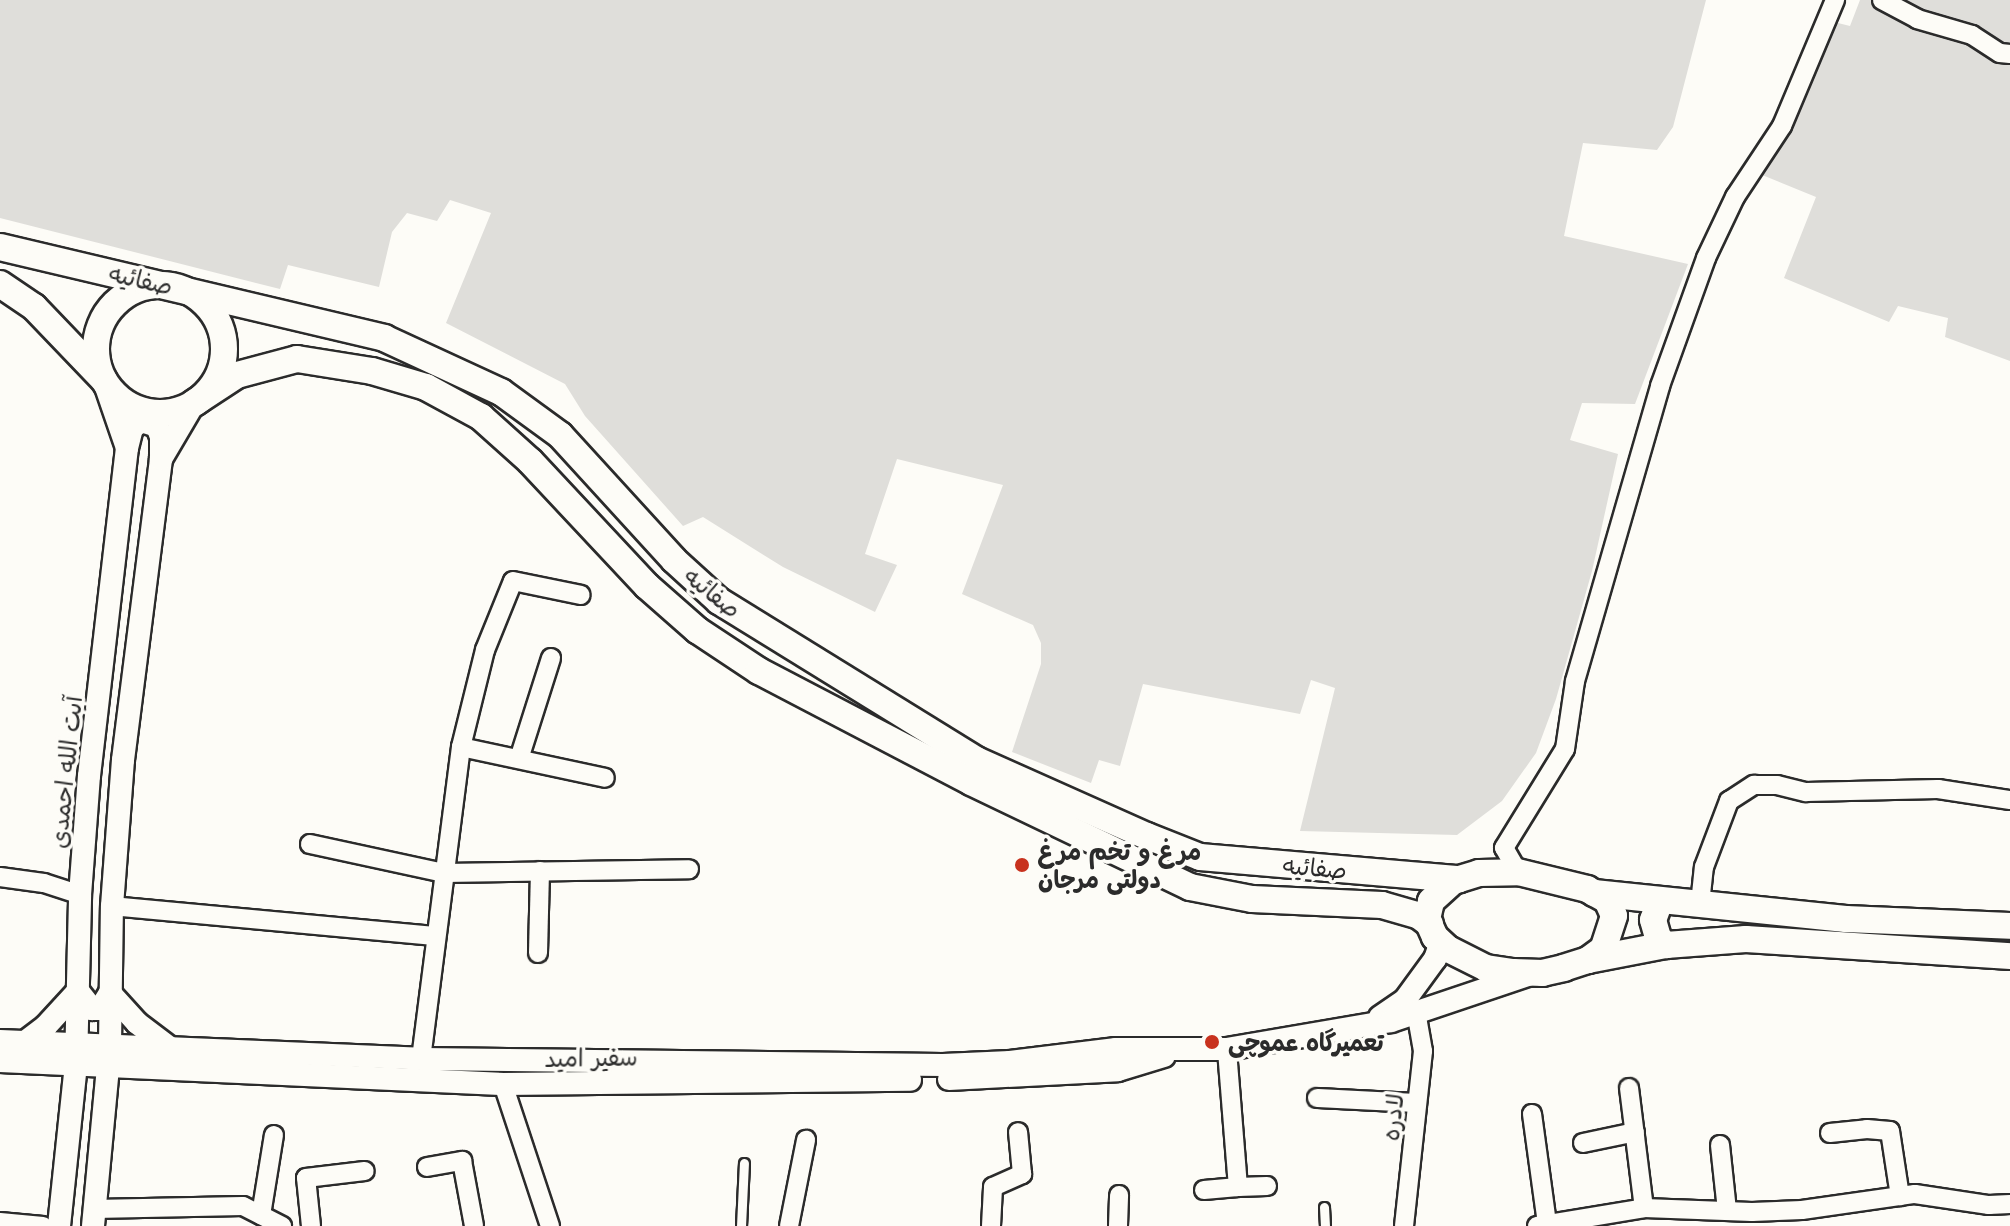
<!DOCTYPE html>
<meta charset="utf-8">
<style>
body{margin:0}
#map{position:relative;width:2010px;height:1226px;overflow:hidden;background:#fdfcf7;font-family:"Playpen Sans","Playpen Sans Arabic",sans-serif}
div>[style]{position:absolute}
.green>*{inset:0;background:#dfdeda}
.roads{filter:drop-shadow(2px 0 #2b2b2b) drop-shadow(-2px 0 #2b2b2b) drop-shadow(0 2px #2b2b2b) drop-shadow(0 -2px #2b2b2b)}
.service>*{height:9px;margin:-4.5px;padding:0 4.5px;transform-origin:4.5px;border-radius:4.5px;background:#fdfcf7}
.minor>*{height:18px;margin:-9px;padding:0 9px;transform-origin:9px;border-radius:9px;background:#fdfcf7}
.tertiary>*{height:22px;margin:-11px;padding:0 11px;transform-origin:11px;border-radius:11px;background:#fdfcf7}
.secondary>*{height:26px;margin:-13px;padding:0 13px;transform-origin:13px;border-radius:13px;background:#fdfcf7}
.secondary>.ring{margin:-13px;padding:0;box-sizing:content-box;background:none;border:26px solid #fdfcf7;border-radius:50%}
.dots>*{width:22px;height:22px;translate:-50% -50%;box-sizing:border-box;border:4px solid #fdfcf7;border-radius:50%}
span{translate:-50% -50%;white-space:nowrap;text-align:center;line-height:1.15;-webkit-text-stroke:7px #fdfcf7;paint-order:stroke}
.street-label{font-size:24px;color:#2b2b2b}
.poi-label{font-size:24px;color:#2b2b2b;font-weight:700}
.left{translate:0 -50%;text-align:left}
</style>
<div id="map">
<div class="green">
<div style="clip-path:polygon(0 0,1706px 0,1673px 127px,1657px 150px,1583px 143px,1564px 236px,1688px 264px,1635px 404px,1582px 403px,1570px 440px,1618px 454px,1592px 571px,1556px 699px,1536px 753px,1502px 801px,1457px 835px,1300px 831px,1335px 688px,1311px 680px,1300px 714px,1143px 684px,1120px 766px,1099px 760px,1091px 783px,1012px 752px,1041px 664px,1041px 643px,1033px 625px,962px 594px,1003px 485px,897px 459px,865px 554px,897px 565px,875px 612px,783px 567px,703px 517px,683px 526px,585px 416px,565px 384px,446px 323px,491px 213px,450px 200px,437px 221px,407px 213px,392px 232px,379px 287px,288px 265px,280px 289px,0 218px)"></div>
<div style="clip-path:polygon(1860px 0,2010px 0,2010px 361px,1945px 337px,1948px 318px,1898px 306px,1889px 322px,1784px 278px,1816px 197px,1745px 168px,1826px 20px,1850px 26px)"></div>
</div>
<div class="roads">
<div class="service">
<div style="left:1324px;top:1207px;width:19px;rotate:87deg"></div>
<div style="left:741px;top:1226px;width:63px;rotate:-87.3deg"></div>
</div>
<div class="minor">
<div style="left:1882px;top:0;width:40px;rotate:28deg"></div>
<div style="left:1917px;top:19px;width:57px;rotate:16.2deg"></div>
<div style="left:1972px;top:35px;width:33px;rotate:33deg"></div>
<div style="left:2000px;top:53px;width:10px;rotate:6deg"></div>
<div style="left:461px;top:747px;width:147px;rotate:12.1deg"></div>
<div style="left:519px;top:759px;width:106px;rotate:-72.4deg"></div>
<div style="left:310px;top:844px;width:137px;rotate:12.2deg"></div>
<div style="left:444px;top:873px;width:245px;rotate:-0.9deg"></div>
<div style="left:1518px;top:872px;width:28px;rotate:-120deg"></div>
<div style="left:1504px;top:848px;width:116px;rotate:-58.4deg"></div>
<div style="left:1565px;top:749px;width:69px;rotate:-81.6deg"></div>
<div style="left:1575px;top:681px;width:307px;rotate:-73.9deg"></div>
<div style="left:1660px;top:386px;width:136px;rotate:-70.2deg"></div>
<div style="left:1706px;top:258px;width:68px;rotate:-64.6deg"></div>
<div style="left:1735px;top:197px;width:85px;rotate:-56.5deg"></div>
<div style="left:1782px;top:126px;width:137px;rotate:-67.2deg"></div>
<div style="left:0;top:877px;width:44px;rotate:7.8deg"></div>
<div style="left:44px;top:883px;width:38px;rotate:18deg"></div>
<div style="left:1700px;top:904px;width:37px;rotate:-84deg"></div>
<div style="left:1704px;top:867px;width:71px;rotate:-69.3deg"></div>
<div style="left:1729px;top:801px;width:30px;rotate:-33deg"></div>
<div style="left:1754px;top:785px;width:23px"></div>
<div style="left:1777px;top:785px;width:30px;rotate:14deg"></div>
<div style="left:1806px;top:792px;width:132px;rotate:-1.3deg"></div>
<div style="left:1938px;top:789px;width:73px;rotate:8.7deg"></div>
<div style="left:112px;top:906px;width:323px;rotate:5.3deg"></div>
<div style="left:538px;top:953px;width:82px;rotate:-88.6deg"></div>
<div style="left:421px;top:1059px;width:315px;rotate:-82.7deg"></div>
<div style="left:461px;top:747px;width:100px;rotate:-76.1deg"></div>
<div style="left:485px;top:650px;width:74px;rotate:-67.9deg"></div>
<div style="left:513px;top:581px;width:69px;rotate:11.6deg"></div>
<div style="left:503px;top:1084px;width:150px;rotate:71.7deg"></div>
<div style="left:1629px;top:1088px;width:121px;rotate:82.9deg"></div>
<div style="left:1317px;top:1098px;width:100px;rotate:2.9deg"></div>
<div style="left:1532px;top:1114px;width:111px;rotate:82.2deg"></div>
<div style="left:1830px;top:1133px;width:37px;rotate:-6deg"></div>
<div style="left:1867px;top:1129px;width:23px;rotate:5deg"></div>
<div style="left:1890px;top:1131px;width:66px;rotate:81.3deg"></div>
<div style="left:1583px;top:1143px;width:53px;rotate:-11.9deg"></div>
<div style="left:1720px;top:1145px;width:65px;rotate:83.9deg"></div>
<div style="left:427px;top:1167px;width:36px;rotate:-10deg"></div>
<div style="left:462px;top:1161px;width:66px;rotate:79.5deg"></div>
<div style="left:1238px;top:1187px;width:29px;rotate:-2deg"></div>
<div style="left:1204px;top:1190px;width:34px;rotate:-5deg"></div>
<div style="left:1238px;top:1187px;width:138px;rotate:-94.6deg"></div>
<div style="left:94px;top:1209px;width:149px;rotate:-1.2deg"></div>
<div style="left:243px;top:1206px;width:44px;rotate:27.1deg"></div>
<div style="left:261px;top:1215px;width:81px;rotate:-80.8deg"></div>
<div style="left:0;top:1222px;width:43px;rotate:5.3deg"></div>
<div style="left:311px;top:1226px;width:48px;rotate:-95.9deg"></div>
<div style="left:306px;top:1178px;width:59px;rotate:-6.8deg"></div>
<div style="left:789px;top:1226px;width:88px;rotate:-78.8deg"></div>
<div style="left:991px;top:1226px;width:39px;rotate:-87deg"></div>
<div style="left:993px;top:1187px;width:32px;rotate:-24deg"></div>
<div style="left:1022px;top:1174px;width:42px;rotate:-95.4deg"></div>
<div style="left:1118px;top:1226px;width:31px;rotate:-88deg"></div>
<div style="left:1404px;top:1226px;width:176px;rotate:-83.8deg"></div>
<div style="left:1423px;top:1051px;width:39px;rotate:-100deg"></div>
<div style="left:1537px;top:1226px;width:109px;rotate:-9.5deg"></div>
<div style="left:1644px;top:1208px;width:108px;rotate:2.1deg"></div>
<div style="left:1752px;top:1212px;width:50px;rotate:-2.3deg"></div>
<div style="left:1802px;top:1210px;width:114px;rotate:-8.1deg"></div>
<div style="left:1915px;top:1194px;width:75px;rotate:8.5deg"></div>
<div style="left:1989px;top:1205px;width:21px;rotate:-3deg"></div>
</div>
<div class="tertiary">
<div style="left:127px;top:448px;width:21px;rotate:-76deg"></div>
<div style="left:132px;top:428px;width:11px;rotate:-38deg"></div>
<div style="left:141px;top:421px;width:17px;rotate:17deg"></div>
<div style="left:157px;top:426px;width:12px;rotate:70deg"></div>
<div style="left:161px;top:437px;width:22px;rotate:90deg"></div>
<div style="left:1380px;top:1017px;width:30px;rotate:-34deg"></div>
<div style="left:1405px;top:1000px;width:51px;rotate:-53.8deg"></div>
<div style="left:1435px;top:959px;width:18px;rotate:-71deg"></div>
<div style="left:0;top:1041px;width:421px;rotate:2.4deg"></div>
<div style="left:421px;top:1059px;width:522px;rotate:0.66deg"></div>
<div style="left:943px;top:1065px;width:67px;rotate:-2.6deg"></div>
<div style="left:1010px;top:1062px;width:107px;rotate:-7deg"></div>
<div style="left:1116px;top:1049px;width:111px"></div>
<div style="left:1227px;top:1049px;width:166px;rotate:-9.7deg"></div>
<div style="left:1391px;top:1021px;width:148px;rotate:-18.6deg"></div>
<div style="left:25px;top:1042px;width:26px;rotate:-37deg"></div>
<div style="left:46px;top:1026px;width:47px;rotate:-47.6deg"></div>
<div style="left:78px;top:991px;width:23px;rotate:52deg"></div>
<div style="left:92px;top:1009px;width:8px"></div>
<div style="left:100px;top:1009px;width:19px;rotate:-58deg"></div>
<div style="left:110px;top:993px;width:40px;rotate:48deg"></div>
<div style="left:137px;top:1023px;width:41px;rotate:37.1deg"></div>
<div style="left:0;top:1061px;width:504px;rotate:2.62deg"></div>
<div style="left:503px;top:1084px;width:407px;rotate:-0.6deg"></div>
<div style="left:949px;top:1079px;width:169px;rotate:-3deg"></div>
<div style="left:1118px;top:1070px;width:48px;rotate:-16.9deg"></div>
<div style="left:59px;top:1226px;width:163px;rotate:-84deg"></div>
<div style="left:76px;top:1064px;width:169px;rotate:-88.6deg"></div>
<div style="left:80px;top:895px;width:119px;rotate:-85.7deg"></div>
<div style="left:89px;top:776px;width:330px;rotate:-83.4deg"></div>
<div style="left:127px;top:448px;width:71px;rotate:-108.9deg"></div>
<div style="left:93px;top:1226px;width:182px;rotate:-84.6deg"></div>
<div style="left:110px;top:1045px;width:139px;rotate:-89.2deg"></div>
<div style="left:112px;top:906px;width:146px;rotate:-85.7deg"></div>
<div style="left:123px;top:760px;width:303px;rotate:-82.8deg"></div>
<div style="left:161px;top:459px;width:65px;rotate:-59.5deg"></div>
</div>
<div class="secondary">
<div style="left:0;top:247px;width:395px;rotate:13.3deg"></div>
<div style="left:384px;top:338px;width:129px;rotate:24.8deg"></div>
<div style="left:501px;top:392px;width:73px;rotate:36.1deg"></div>
<div style="left:560px;top:435px;width:169px;rotate:47.6deg"></div>
<div style="left:674px;top:560px;width:61px;rotate:42.3deg"></div>
<div style="left:719px;top:601px;width:302px;rotate:31.7deg"></div>
<div style="left:976px;top:760px;width:187px;rotate:24deg"></div>
<div style="left:1147px;top:836px;width:57px;rotate:21.6deg"></div>
<div style="left:1200px;top:857px;width:260px;rotate:4.9deg"></div>
<div style="left:0;top:284px;width:41px;rotate:34.1deg"></div>
<div style="left:34px;top:307px;width:100px;rotate:46.2deg"></div>
<div class="ring" style="left:96px;top:285px;width:102px;height:102px"></div>
<div style="left:194px;top:403px;width:51px;rotate:-33.1deg"></div>
<div style="left:237px;top:375px;width:62px;rotate:-14.9deg"></div>
<div style="left:297px;top:359px;width:76px;rotate:9.1deg"></div>
<div style="left:372px;top:371px;width:56px;rotate:16.5deg"></div>
<div style="left:426px;top:387px;width:63px;rotate:28.6deg"></div>
<div style="left:481px;top:417px;width:66px;rotate:41.9deg"></div>
<div style="left:530px;top:461px;width:171px;rotate:46.9deg"></div>
<div style="left:647px;top:586px;width:67px;rotate:41.3deg"></div>
<div style="left:697px;top:630px;width:74px;rotate:33.5deg"></div>
<div style="left:759px;top:671px;width:239px;rotate:27.6deg"></div>
<div style="left:971px;top:782px;width:243px;rotate:25.6deg"></div>
<div style="left:1190px;top:887px;width:63px;rotate:11deg"></div>
<div style="left:1252px;top:899px;width:130px;rotate:2.6deg"></div>
<div style="left:1382px;top:905px;width:37px;rotate:16deg"></div>
<div style="left:1418px;top:915px;width:15px;rotate:37deg"></div>
<div style="left:1518px;top:872px;width:71px;rotate:13.8deg"></div>
<div style="left:1587px;top:889px;width:23px;rotate:29deg"></div>
<div style="left:1607px;top:900px;width:17px;rotate:66deg"></div>
<div style="left:1614px;top:916px;width:35px;rotate:108deg"></div>
<div style="left:1603px;top:949px;width:19px;rotate:144deg"></div>
<div style="left:1588px;top:960px;width:25px;rotate:162deg"></div>
<div style="left:1564px;top:968px;width:22px;rotate:167deg"></div>
<div style="left:1543px;top:973px;width:30px;rotate:-178deg"></div>
<div style="left:1513px;top:972px;width:27px;rotate:-172deg"></div>
<div style="left:1486px;top:968px;width:42px;rotate:-153.4deg"></div>
<div style="left:1448px;top:949px;width:18px;rotate:-137deg"></div>
<div style="left:1435px;top:937px;width:20px;rotate:-114deg"></div>
<div style="left:1427px;top:919px;width:18px;rotate:-77deg"></div>
<div style="left:1431px;top:901px;width:30px;rotate:-42deg"></div>
<div style="left:1453px;top:881px;width:27px;rotate:-17deg"></div>
<div style="left:1479px;top:873px;width:39px;rotate:-1deg"></div>
<div style="left:1594px;top:893px;width:253px;rotate:5.9deg"></div>
<div style="left:1846px;top:919px;width:164px;rotate:2.4deg"></div>
<div style="left:1660px;top:901px;width:20px;rotate:110deg"></div>
<div style="left:1653px;top:920px;width:19px;rotate:74deg"></div>
<div style="left:1658px;top:938px;width:11px;rotate:41deg"></div>
<div style="left:1588px;top:960px;width:79px;rotate:-10.9deg"></div>
<div style="left:1666px;top:945px;width:80px;rotate:-4.3deg"></div>
<div style="left:1746px;top:939px;width:265px;rotate:3.7deg"></div>
</div>
</div>
<div class="dots">
<div style="left:1022px;top:865px;background:#c8321e"></div>
<div style="left:1212px;top:1042px;background:#c8321e"></div>
</div>
<div class="street-label">
<span style="left:141px;top:279px;rotate:13deg">صفائیه</span>
<span style="left:713px;top:592px;rotate:39deg">صفائیه</span>
<span style="left:65px;top:772px;rotate:-84deg">آیت الله احمدی</span>
<span style="left:1315px;top:867px;rotate:5deg">صفائیه</span>
<span style="left:591px;top:1057px;rotate:-1deg">سفیر امید</span>
<span style="left:1392px;top:1117px;rotate:-84deg">لادره</span>
</div>
<div class="poi-label">
<span class="left" style="left:1038px;top:865px">مرغ و تخم مرغ<br>دولتی مرجان</span>
<span class="left" style="left:1228px;top:1042px">تعمیرگاه عموچی</span>
</div>
</div>
